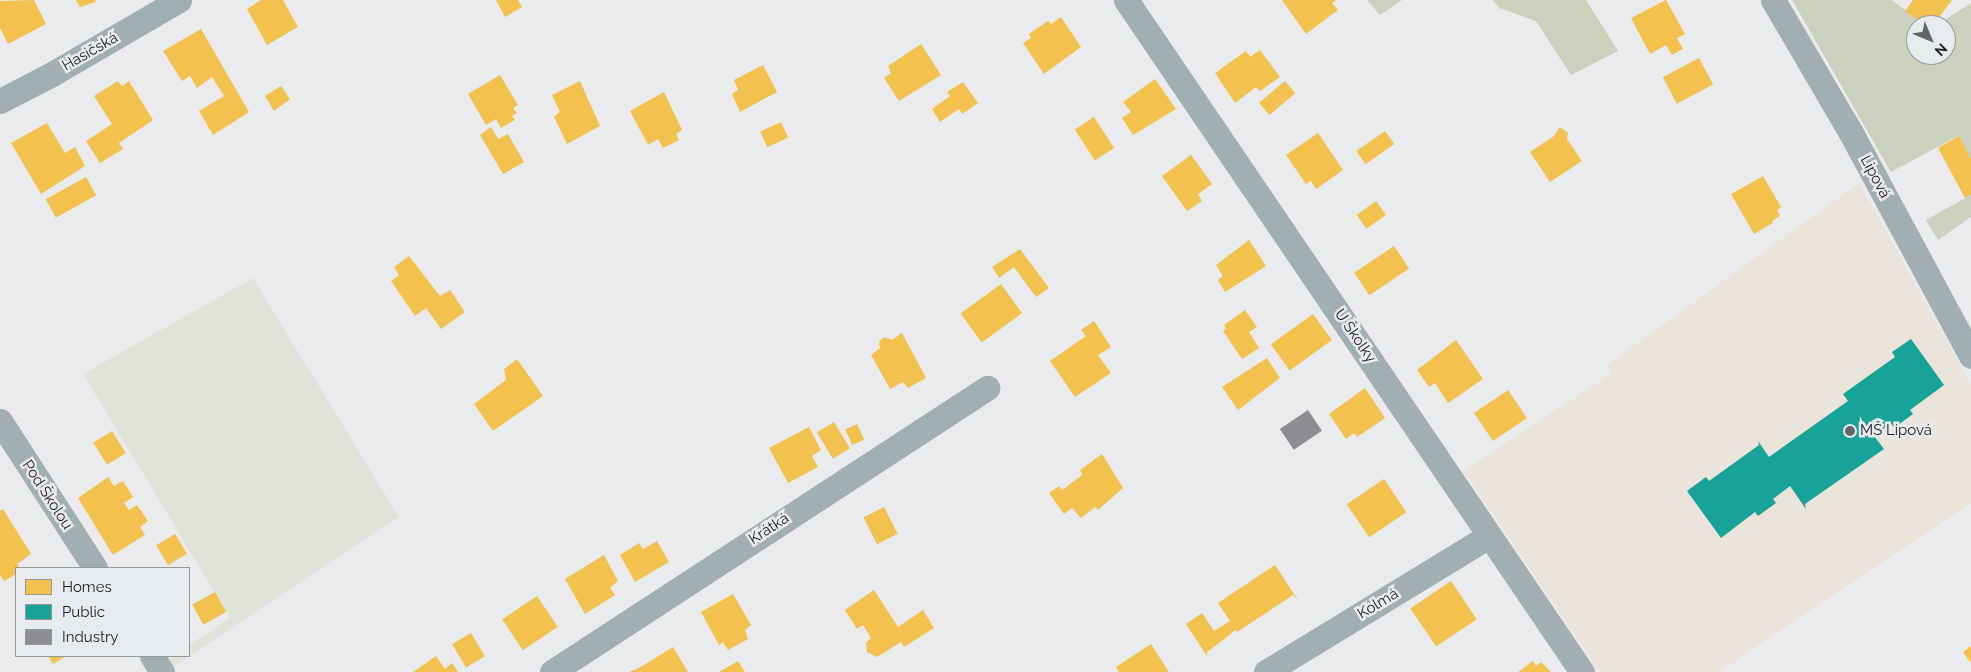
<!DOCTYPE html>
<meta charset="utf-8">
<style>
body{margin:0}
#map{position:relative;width:1971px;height:672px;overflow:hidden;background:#e9ebed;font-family:Raleway,sans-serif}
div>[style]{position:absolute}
.education>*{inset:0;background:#eae4da}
.green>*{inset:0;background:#e0e4d8}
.forest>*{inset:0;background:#cbd1bd}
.homes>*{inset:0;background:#f2c14e;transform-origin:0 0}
.public>*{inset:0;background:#17a398}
.industry>*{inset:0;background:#8d8d92;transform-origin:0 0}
.minor>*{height:25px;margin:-12.5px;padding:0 12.5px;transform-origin:12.5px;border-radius:12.5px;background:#a1aeb2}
.dots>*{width:14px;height:14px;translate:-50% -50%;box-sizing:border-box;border:2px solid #e8ebee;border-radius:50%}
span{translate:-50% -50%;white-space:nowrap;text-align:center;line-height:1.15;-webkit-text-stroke:5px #e8ebee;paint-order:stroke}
.street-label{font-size:15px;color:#1c1d1e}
.poi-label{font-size:15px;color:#1c1d1e}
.left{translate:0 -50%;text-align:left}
.legend{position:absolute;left:15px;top:567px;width:175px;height:90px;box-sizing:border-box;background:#e8ebee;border:1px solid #96999b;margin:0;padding:6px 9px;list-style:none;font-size:15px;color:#1c1d1e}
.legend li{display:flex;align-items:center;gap:10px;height:25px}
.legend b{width:25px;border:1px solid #96999b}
.north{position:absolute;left:1906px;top:15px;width:50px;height:50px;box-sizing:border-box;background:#e8ebee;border:1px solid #96999b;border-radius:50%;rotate:135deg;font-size:14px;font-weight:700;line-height:20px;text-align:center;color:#1c1d1e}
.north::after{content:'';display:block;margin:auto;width:18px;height:22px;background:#646566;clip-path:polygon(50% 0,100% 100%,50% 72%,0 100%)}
</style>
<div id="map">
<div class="education">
<i style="clip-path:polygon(1859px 183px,1971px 384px,1971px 503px,1719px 672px,1600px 672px,1464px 471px,1612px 373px,1607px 365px)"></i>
</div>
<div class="green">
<i style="clip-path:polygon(253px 278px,399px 517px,170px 669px,164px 661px,172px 656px,189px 656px,189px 645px,230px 618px,83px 374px)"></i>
</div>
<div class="forest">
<i style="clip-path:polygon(1367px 0,1402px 0,1380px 15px)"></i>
<i style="clip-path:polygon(1493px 0,1586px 0,1618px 51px,1571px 75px,1536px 21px,1499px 8px)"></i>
<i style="clip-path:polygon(1792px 0,1892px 0,1925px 25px,1916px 25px,1916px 55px,1946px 55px,1946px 25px,1937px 25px,1971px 3px,1971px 159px,1958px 136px,1891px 172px)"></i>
<i style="clip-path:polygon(1971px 195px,1971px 217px,1938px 240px,1926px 220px)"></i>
</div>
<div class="homes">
<i style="clip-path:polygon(34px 0,46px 24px,8px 44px,0 28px,0 1px)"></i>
<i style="clip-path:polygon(76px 0,95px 0,96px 2px,80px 7px)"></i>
<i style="clip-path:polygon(261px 0,283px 0,298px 27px,267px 45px,247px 9px)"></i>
<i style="clip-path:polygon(496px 0,518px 0,522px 7px,505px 17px)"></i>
<i style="clip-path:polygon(1282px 0,1336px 0,1332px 3px,1338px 10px,1306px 34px)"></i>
<i style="clip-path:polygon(1666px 0,1685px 34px,1677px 38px,1683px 49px,1672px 55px,1666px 45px,1650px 54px,1631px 18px)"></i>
<i style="clip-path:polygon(1913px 0,1952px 0,1933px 25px,1925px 25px,1905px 11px)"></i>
<i style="clip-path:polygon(1061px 17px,1081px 47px,1044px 74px,1023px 43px,1031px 38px,1029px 34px,1048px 21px,1051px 24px)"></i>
<i style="clip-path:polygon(201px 29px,249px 112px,213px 135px,199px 111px,224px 96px,212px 77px,197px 88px,190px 76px,182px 81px,163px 51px)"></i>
<i style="clip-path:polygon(921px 44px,941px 75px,899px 101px,884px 78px,891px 73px,888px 66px)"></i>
<i style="clip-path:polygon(1260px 50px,1280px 77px,1260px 91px,1256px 87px,1235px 103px,1215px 73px,1246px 51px,1250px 57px)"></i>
<i style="left:1699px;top:58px;width:30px;height:41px;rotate:62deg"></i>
<i style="clip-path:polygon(763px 65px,777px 92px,740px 112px,732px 94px,738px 90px,734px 80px)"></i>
<i style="clip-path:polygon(500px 75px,518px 105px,513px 108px,517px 113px,512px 116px,515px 120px,501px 128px,496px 119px,486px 125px,468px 94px)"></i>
<i style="clip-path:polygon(1155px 79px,1176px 109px,1133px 135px,1122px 118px,1131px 112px,1123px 102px)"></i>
<i style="clip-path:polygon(118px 81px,122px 86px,129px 81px,153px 120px,119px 143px,123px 149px,100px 163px,86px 141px,112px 124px,94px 96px)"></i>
<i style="clip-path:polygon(580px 81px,600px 126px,567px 144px,554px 117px,560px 112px,552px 95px)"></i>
<i style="left:1285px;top:81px;width:16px;height:34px;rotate:50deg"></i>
<i style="clip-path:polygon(963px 82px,978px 103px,962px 114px,959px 109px,940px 122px,932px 109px,950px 96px,947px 92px)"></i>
<i style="clip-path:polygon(281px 86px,290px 99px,274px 111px,265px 96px)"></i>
<i style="clip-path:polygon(664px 92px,682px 130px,676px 134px,679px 140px,663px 148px,658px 139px,648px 145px,630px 111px)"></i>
<i style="left:1094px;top:117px;width:37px;height:23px;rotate:57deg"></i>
<i style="left:781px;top:122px;width:17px;height:23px;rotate:65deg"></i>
<i style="clip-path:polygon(47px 123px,65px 153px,75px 147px,85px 166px,41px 194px,11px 143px)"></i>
<i style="clip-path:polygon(491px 127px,498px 139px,508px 134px,524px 162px,503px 174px,480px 135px)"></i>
<i style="clip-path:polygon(1560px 127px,1568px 133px,1567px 139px,1582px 161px,1550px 182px,1530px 152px,1554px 136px)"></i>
<i style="left:1385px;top:131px;width:16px;height:35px;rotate:55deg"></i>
<i style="clip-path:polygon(1318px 133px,1343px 170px,1316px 189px,1311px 181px,1306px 184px,1286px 155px)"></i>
<i style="clip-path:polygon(1959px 136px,1971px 159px,1971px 195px,1965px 198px,1938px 148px)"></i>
<i style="clip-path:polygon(1191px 155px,1212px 184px,1198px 194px,1202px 201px,1187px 211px,1162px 176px)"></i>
<i style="clip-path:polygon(1763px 176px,1781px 207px,1777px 210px,1780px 216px,1772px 221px,1773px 223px,1754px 234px,1731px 194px)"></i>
<i style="left:86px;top:177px;width:21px;height:46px;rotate:61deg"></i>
<i style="left:1376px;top:201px;width:17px;height:24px;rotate:54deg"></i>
<i style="clip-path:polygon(1249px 240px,1266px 266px,1225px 292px,1218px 280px,1223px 276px,1216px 265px)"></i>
<i style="left:1394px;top:246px;width:27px;height:48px;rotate:56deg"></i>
<i style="clip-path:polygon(1020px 249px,1049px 288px,1036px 297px,1014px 267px,999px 278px,992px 267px)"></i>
<i style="clip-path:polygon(409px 256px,440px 296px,450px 290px,465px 312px,441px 329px,426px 308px,415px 316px,391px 281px,399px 275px,394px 267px)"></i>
<i style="left:1001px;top:284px;width:36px;height:50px;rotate:54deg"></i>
<i style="clip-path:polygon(1245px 310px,1257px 327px,1249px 332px,1259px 348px,1242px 359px,1223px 331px,1226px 328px,1224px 325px)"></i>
<i style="left:1313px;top:314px;width:32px;height:52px;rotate:54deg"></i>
<i style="clip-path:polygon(1094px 321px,1111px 347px,1098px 355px,1111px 373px,1075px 397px,1050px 361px,1086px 336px,1081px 330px)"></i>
<i style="clip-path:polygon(902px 333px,926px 378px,908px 388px,903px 382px,890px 389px,871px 355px,880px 348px,879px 341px,885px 337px,892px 340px)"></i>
<i style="clip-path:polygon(1456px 340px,1483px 379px,1448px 403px,1435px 383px,1429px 387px,1417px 370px)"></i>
<i style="clip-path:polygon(1267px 358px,1280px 378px,1238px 410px,1222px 387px)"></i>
<i style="clip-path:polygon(517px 359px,543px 396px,493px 431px,474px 404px,506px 380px,504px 369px)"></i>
<i style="clip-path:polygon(1365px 388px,1385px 418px,1357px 437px,1354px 433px,1346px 439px,1329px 414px)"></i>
<i style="left:1508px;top:390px;width:34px;height:41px;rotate:56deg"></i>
<i style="left:834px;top:422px;width:31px;height:20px;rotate:59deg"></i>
<i style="left:857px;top:424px;width:17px;height:13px;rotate:65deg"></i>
<i style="clip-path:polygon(809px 427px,821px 450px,812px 456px,818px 467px,788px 483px,769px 448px)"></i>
<i style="left:112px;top:431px;width:26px;height:22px;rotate:58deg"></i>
<i style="clip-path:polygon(1102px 454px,1123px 488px,1098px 510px,1095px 507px,1081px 518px,1072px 508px,1064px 514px,1049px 493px,1059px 486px,1062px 490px,1082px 475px,1080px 470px)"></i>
<i style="clip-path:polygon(108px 477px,114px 486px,123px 481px,133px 497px,124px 503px,129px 510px,137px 505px,148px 521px,140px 527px,145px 535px,113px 555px,78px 498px)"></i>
<i style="left:1384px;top:479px;width:40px;height:45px;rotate:56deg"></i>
<i style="left:884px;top:507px;width:30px;height:23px;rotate:63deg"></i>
<i style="clip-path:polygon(3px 509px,31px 554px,17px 564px,20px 568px,16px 568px,16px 574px,4px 581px,0 575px,0 511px)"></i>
<i style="left:175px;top:534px;width:23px;height:22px;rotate:59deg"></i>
<i style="clip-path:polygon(657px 541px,669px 562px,635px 582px,620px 555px,639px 543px,643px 549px)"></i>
<i style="clip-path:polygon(604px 555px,618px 581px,610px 588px,615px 595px,585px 614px,565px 579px)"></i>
<i style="clip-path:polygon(1275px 565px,1298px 600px,1293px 595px,1237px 632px,1236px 630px,1207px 652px,1207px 656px,1186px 624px,1202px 613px,1214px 631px,1230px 621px,1218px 603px)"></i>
<i style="left:1451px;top:581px;width:46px;height:49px;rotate:56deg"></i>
<i style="clip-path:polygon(874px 590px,898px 627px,923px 610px,934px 628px,904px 647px,901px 642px,877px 657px,867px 652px,866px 643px,871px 638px,863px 625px,857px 629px,845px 610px)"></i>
<i style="left:215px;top:592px;width:23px;height:26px;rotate:61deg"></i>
<i style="clip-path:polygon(733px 594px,751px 625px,745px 630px,748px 639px,728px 650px,723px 642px,719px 645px,701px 612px)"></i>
<i style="left:537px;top:596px;width:37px;height:42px;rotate:56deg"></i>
<i style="left:471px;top:633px;width:27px;height:22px;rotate:59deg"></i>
<i style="clip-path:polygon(1151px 644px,1169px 672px,1119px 672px,1116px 667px)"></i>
<i style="clip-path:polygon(1971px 646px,1971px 661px,1970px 662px,1963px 652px)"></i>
<i style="clip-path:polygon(673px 647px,688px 672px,629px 672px,639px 668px)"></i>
<i style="clip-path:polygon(48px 656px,66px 656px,53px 664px)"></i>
<i style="clip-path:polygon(436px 656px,445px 669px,452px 663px,458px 672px,413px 672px)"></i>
<i style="clip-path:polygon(738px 661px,745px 672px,719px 672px)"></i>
<i style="clip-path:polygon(1533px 661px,1536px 666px,1541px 662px,1551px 672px,1518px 672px)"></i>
</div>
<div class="public">
<i style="clip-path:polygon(1911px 339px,1944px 385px,1910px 410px,1913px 414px,1894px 428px,1891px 423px,1874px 436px,1884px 449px,1805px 504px,1806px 509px,1790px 486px,1773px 499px,1776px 503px,1758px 516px,1755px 512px,1721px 538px,1687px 491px,1706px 477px,1709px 481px,1759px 445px,1758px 441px,1769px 457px,1848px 401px,1843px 394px,1895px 357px,1892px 352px)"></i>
</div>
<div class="industry">
<i style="left:1308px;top:410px;width:25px;height:34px;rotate:56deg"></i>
</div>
<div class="minor">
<i style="left:1126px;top:0;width:812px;rotate:55.84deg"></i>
<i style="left:1773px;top:0;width:154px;rotate:59.6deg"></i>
<i style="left:1851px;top:133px;width:253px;rotate:61.7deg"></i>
<i style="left:0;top:101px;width:59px;rotate:-27.4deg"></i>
<i style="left:52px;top:74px;width:147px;rotate:-30.2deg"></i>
<i style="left:0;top:421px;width:175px;rotate:57.1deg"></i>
<i style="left:152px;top:656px;width:19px;rotate:58deg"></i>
<i style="left:552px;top:672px;width:520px;rotate:-33.14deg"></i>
<i style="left:1266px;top:672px;width:261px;rotate:-31.4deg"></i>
</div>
<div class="dots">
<i style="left:1850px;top:431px;background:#646566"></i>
</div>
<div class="street-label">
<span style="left:90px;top:52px;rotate:-30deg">Hasičská</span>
<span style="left:1875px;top:177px;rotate:62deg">Lipová</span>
<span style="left:1355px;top:336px;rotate:56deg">U Školky</span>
<span style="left:47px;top:495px;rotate:57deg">Pod Školou</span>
<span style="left:769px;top:529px;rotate:-33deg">Krátká</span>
<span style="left:1378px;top:604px;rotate:-31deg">Kolmá</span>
</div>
<div class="poi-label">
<span class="left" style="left:1860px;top:431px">MŠ Lipová</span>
</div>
<ul class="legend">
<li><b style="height:14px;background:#f2c14e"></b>Homes</li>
<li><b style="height:14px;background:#17a398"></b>Public</li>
<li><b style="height:14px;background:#8d8d92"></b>Industry</li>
</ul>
<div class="north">N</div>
</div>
